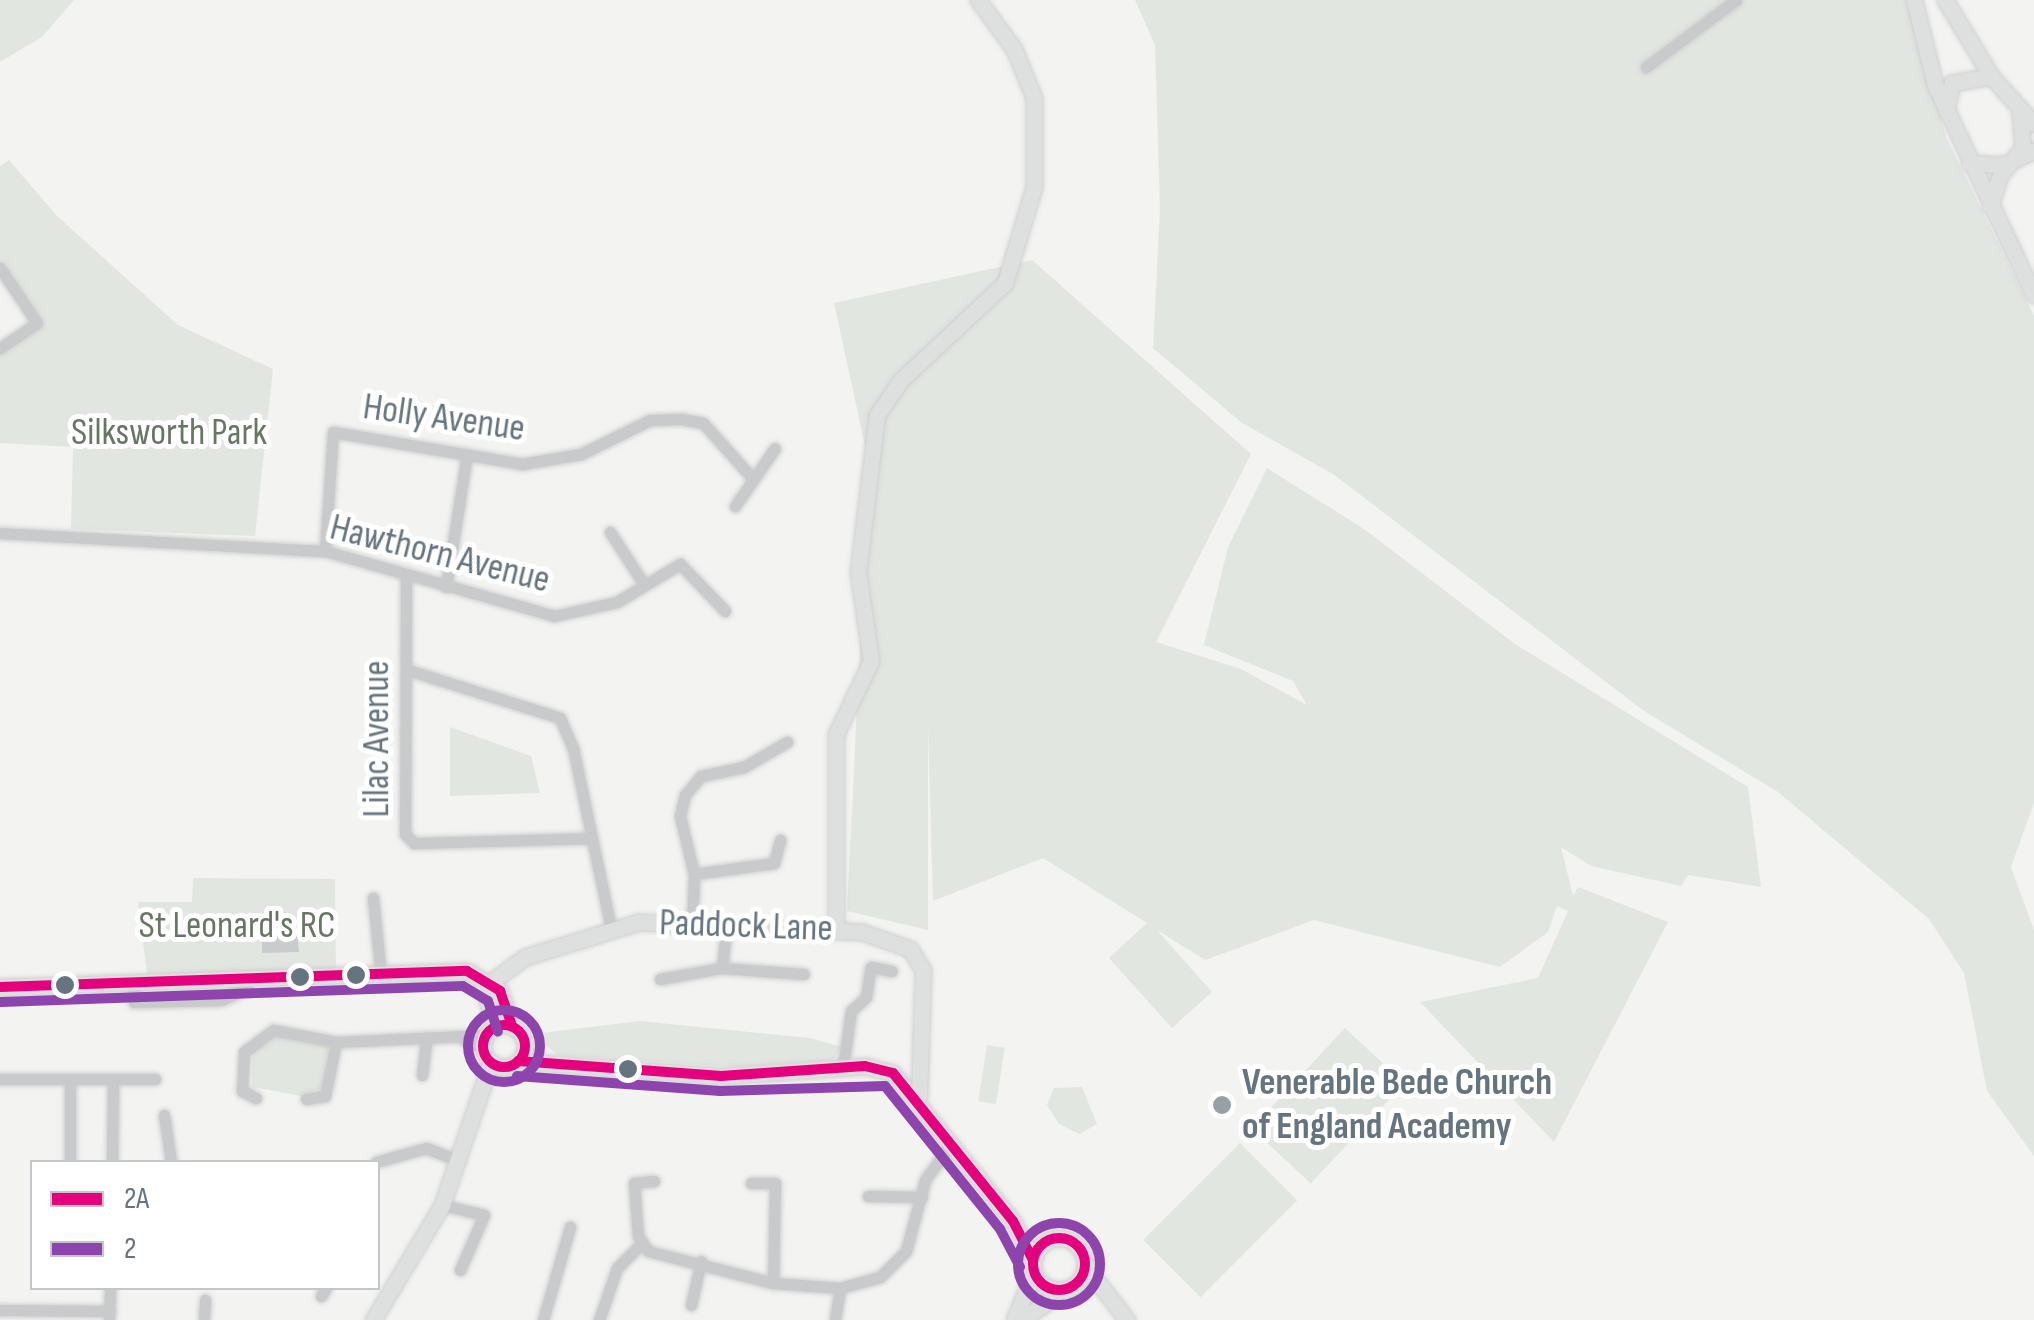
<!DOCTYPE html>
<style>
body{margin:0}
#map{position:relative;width:2034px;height:1320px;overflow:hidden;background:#f3f3f2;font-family:"Sofia Sans Condensed",sans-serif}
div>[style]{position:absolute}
.green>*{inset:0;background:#e2e6e0;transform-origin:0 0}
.building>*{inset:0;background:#cacbcc}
.roads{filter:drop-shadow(0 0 2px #cfcfd0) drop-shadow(0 0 2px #cfcfd0)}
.street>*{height:11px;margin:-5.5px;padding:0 5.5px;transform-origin:5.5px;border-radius:5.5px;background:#c9cacb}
.secondary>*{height:15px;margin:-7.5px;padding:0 7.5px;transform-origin:7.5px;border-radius:7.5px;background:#dedfdf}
.secondary>.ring{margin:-7.5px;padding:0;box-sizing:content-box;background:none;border:15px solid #dedfdf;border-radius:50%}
.bus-1>*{height:10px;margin:-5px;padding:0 5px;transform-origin:5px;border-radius:5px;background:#e5007d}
.bus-1>.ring{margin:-5px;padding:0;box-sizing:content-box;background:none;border:10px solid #e5007d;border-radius:50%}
.bus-2>*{height:10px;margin:-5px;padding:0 5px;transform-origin:5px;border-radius:5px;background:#8e44ad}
.bus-2>.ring{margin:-5px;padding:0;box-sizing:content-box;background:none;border:10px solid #8e44ad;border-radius:50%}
.dots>*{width:28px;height:28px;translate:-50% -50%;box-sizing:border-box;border:5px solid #fff;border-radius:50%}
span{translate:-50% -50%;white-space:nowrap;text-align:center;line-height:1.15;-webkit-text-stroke:10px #fff;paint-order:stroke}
.street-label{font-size:38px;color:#66747f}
.park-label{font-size:38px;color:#687764}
.poi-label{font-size:38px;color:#66747f;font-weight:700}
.left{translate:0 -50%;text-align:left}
.legend{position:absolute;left:30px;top:1160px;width:350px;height:130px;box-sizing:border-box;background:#fff;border:2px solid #c2c7cc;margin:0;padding:12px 18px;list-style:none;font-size:30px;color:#66747f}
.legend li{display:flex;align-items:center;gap:20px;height:50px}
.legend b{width:50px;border:2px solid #c2c7cc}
</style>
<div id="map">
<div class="green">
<i style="clip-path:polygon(0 0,74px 0,42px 37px,0 62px)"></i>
<i style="clip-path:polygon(1135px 0,1909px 0,1946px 137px,2034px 316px,2034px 803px,2011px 867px,2034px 930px,2034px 1156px,1987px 1091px,1964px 973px,1929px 919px,1778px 792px,1644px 711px,1333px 474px,1242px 423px,1153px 348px,1160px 209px,1155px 45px)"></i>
<i style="clip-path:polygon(9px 160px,57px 216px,178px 325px,273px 369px,255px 536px,71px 529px,73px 447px,0 443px,0 351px,41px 324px,0 268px,0 166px)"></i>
<i style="clip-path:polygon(1032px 260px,1251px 454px,1156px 642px,1241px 669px,1307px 705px,1293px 681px,1204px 645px,1228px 547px,1267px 468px,1364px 529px,1515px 644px,1748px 787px,1761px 887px,1688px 875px,1681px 886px,1591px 866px,1561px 847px,1573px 896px,1578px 887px,1668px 922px,1554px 1142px,1420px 1002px,1538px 978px,1568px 911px,1557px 906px,1548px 932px,1500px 967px,1314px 920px,1205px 960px,1157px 930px,1212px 992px,1172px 1028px,1109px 958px,1147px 923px,1043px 858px,933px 901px,928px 725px,928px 930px,847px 911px,869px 464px,834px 303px)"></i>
<i style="clip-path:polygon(450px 727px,531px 756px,540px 793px,450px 796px)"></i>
<i style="clip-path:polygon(193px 878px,335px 879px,336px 970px,147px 974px,138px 902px,192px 902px)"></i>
<i style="clip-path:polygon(640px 1021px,810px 1038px,842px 1047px,833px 1060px,735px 1067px,557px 1055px,533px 1034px)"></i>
<i style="left:1345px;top:1028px;width:81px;height:137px;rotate:43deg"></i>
<i style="clip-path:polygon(276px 1034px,330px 1043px,321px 1089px,302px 1096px,252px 1087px,253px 1047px)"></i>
<i style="left:987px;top:1045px;width:18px;height:57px;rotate:9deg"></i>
<i style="clip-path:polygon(1082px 1087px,1097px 1124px,1079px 1134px,1059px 1124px,1047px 1105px,1054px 1088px)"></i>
<i style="left:1240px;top:1143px;width:81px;height:137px;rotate:45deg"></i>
</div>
<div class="building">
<i style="clip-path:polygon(285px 930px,297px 931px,299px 952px,262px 953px,262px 936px)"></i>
</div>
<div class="roads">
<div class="street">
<i style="left:1646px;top:67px;width:112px;rotate:-36.7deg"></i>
<i style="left:0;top:268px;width:66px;rotate:56.1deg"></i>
<i style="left:37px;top:323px;width:45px;rotate:146deg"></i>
<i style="left:735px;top:506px;width:70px;rotate:-55.4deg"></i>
<i style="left:610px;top:532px;width:61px;rotate:57.1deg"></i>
<i style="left:0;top:533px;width:325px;rotate:3.2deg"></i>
<i style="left:325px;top:551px;width:238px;rotate:15.8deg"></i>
<i style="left:554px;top:616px;width:65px;rotate:-12.5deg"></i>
<i style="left:617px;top:602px;width:74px;rotate:-31.1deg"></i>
<i style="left:680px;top:564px;width:65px;rotate:46.2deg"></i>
<i style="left:325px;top:551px;width:119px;rotate:-86.2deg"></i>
<i style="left:333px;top:432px;width:192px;rotate:9.6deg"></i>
<i style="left:522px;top:464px;width:60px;rotate:-9.6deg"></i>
<i style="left:581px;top:454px;width:77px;rotate:-26.2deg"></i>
<i style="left:650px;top:420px;width:32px;rotate:-2deg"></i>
<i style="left:682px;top:419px;width:21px;rotate:11deg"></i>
<i style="left:703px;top:423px;width:75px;rotate:48.2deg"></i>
<i style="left:406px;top:575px;width:259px;rotate:90.2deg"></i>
<i style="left:405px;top:834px;width:13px;rotate:45deg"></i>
<i style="left:414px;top:843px;width:177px;rotate:-1.6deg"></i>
<i style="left:446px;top:587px;width:134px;rotate:-81deg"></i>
<i style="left:408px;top:670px;width:159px;rotate:17.5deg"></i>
<i style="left:560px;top:718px;width:33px;rotate:67deg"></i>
<i style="left:573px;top:748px;width:184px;rotate:78.1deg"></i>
<i style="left:694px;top:874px;width:81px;rotate:-7.8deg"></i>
<i style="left:774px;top:863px;width:24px;rotate:-75deg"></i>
<i style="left:373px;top:898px;width:77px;rotate:84.1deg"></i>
<i style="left:692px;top:928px;width:54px;rotate:-87.9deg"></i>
<i style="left:694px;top:874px;width:60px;rotate:-103.6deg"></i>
<i style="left:680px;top:816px;width:22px;rotate:-77deg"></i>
<i style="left:685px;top:795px;width:25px;rotate:-50deg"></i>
<i style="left:701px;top:776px;width:44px;rotate:-11.8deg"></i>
<i style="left:744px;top:767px;width:50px;rotate:-30.2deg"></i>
<i style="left:722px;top:968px;width:82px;rotate:4.2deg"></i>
<i style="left:660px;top:979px;width:63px;rotate:-10.1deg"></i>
<i style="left:722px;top:968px;width:37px;rotate:-84deg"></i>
<i style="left:134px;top:983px;width:19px;rotate:90deg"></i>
<i style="left:134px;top:1002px;width:87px;rotate:-1.3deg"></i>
<i style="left:221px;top:1000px;width:28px;rotate:-23deg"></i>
<i style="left:247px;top:989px;width:10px;rotate:-90deg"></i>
<i style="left:463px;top:1039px;width:22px;rotate:24deg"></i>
<i style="left:843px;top:1067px;width:57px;rotate:-81.9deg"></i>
<i style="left:851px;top:1011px;width:21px;rotate:-43deg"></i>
<i style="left:866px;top:997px;width:30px;rotate:-81deg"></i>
<i style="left:871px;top:967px;width:21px;rotate:11deg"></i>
<i style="left:422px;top:1075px;width:38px;rotate:-83deg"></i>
<i style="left:0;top:1079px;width:155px"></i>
<i style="left:70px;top:1079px;width:83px;rotate:90deg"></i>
<i style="left:256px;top:1098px;width:16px;rotate:-153deg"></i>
<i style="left:242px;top:1091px;width:39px;rotate:-87deg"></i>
<i style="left:244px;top:1052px;width:36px;rotate:-37deg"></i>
<i style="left:273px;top:1030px;width:64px;rotate:10.8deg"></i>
<i style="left:336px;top:1042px;width:150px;rotate:-2.7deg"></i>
<i style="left:306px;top:1099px;width:19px;rotate:-9deg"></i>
<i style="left:325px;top:1096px;width:55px;rotate:-78.5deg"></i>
<i style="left:164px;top:1115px;width:48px;rotate:81.5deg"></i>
<i style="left:112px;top:1162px;width:83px;rotate:-89.3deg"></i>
<i style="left:376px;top:1162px;width:52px;rotate:-15.6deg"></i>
<i style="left:426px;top:1148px;width:36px;rotate:21deg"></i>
<i style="left:654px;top:1181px;width:20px;rotate:174deg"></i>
<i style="left:634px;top:1183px;width:53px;rotate:85.7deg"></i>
<i style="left:638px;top:1236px;width:18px;rotate:56deg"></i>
<i style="left:648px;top:1251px;width:129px;rotate:14.4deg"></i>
<i style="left:773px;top:1283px;width:67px;rotate:4.3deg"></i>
<i style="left:840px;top:1288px;width:41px;rotate:-15.4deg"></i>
<i style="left:880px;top:1277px;width:37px;rotate:-45deg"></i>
<i style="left:906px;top:1251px;width:73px;rotate:-75deg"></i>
<i style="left:925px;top:1180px;width:41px;rotate:-54deg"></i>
<i style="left:751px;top:1183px;width:24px"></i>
<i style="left:775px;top:1183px;width:100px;rotate:91.1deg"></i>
<i style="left:868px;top:1196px;width:54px;rotate:1.1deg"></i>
<i style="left:442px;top:1205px;width:43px;rotate:13.4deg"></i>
<i style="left:484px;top:1215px;width:60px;rotate:113.6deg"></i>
<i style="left:321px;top:1296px;width:9px;rotate:-58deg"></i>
<i style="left:691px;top:1305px;width:45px;rotate:-77.2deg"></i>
<i style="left:0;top:1310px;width:110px;rotate:0.5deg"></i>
<i style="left:109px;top:1320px;width:32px;rotate:-88deg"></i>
<i style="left:204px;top:1320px;width:20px;rotate:-87deg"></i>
<i style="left:543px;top:1320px;width:97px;rotate:-73.8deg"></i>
<i style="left:599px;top:1320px;width:55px;rotate:-70.9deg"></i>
<i style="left:617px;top:1268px;width:34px;rotate:-45deg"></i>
<i style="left:835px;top:1320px;width:32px;rotate:-81deg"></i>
</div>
<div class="secondary">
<i style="left:1914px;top:0;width:88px;rotate:76.1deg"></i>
<i style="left:1935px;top:85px;width:232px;rotate:64.8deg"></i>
<i style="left:1945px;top:0;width:89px;rotate:58.8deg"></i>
<i style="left:1991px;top:76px;width:64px;rotate:48.1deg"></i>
<i style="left:1946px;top:111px;width:29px;rotate:-78deg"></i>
<i style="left:1952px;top:83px;width:40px;rotate:-10deg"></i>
<i style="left:1969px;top:163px;width:33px;rotate:3deg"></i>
<i style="left:2002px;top:165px;width:35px;rotate:-24deg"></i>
<i style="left:1990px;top:206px;width:33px;rotate:-72deg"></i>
<i style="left:2000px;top:175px;width:35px;rotate:-50deg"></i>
<i style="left:2023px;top:148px;width:35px;rotate:-95deg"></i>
<i style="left:836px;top:927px;width:193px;rotate:-90deg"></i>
<i style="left:836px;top:734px;width:81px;rotate:-64.4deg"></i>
<i style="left:871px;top:661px;width:90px;rotate:-98.3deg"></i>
<i style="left:858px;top:572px;width:158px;rotate:-83.1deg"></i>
<i style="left:877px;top:415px;width:42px;rotate:-55.6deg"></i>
<i style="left:901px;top:380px;width:142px;rotate:-43deg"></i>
<i style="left:1005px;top:283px;width:100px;rotate:-73.2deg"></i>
<i style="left:1034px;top:187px;width:89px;rotate:-90deg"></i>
<i style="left:1034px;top:98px;width:53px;rotate:-112.2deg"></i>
<i style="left:1014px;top:49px;width:61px;rotate:-126.3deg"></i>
<i style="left:483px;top:986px;width:43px;rotate:73.7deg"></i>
<i style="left:0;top:987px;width:467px;rotate:-2deg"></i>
<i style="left:467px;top:971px;width:39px;rotate:31deg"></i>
<i style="left:500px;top:991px;width:37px;rotate:71deg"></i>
<i style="left:484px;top:987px;width:51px;rotate:-36.2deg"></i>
<i style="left:525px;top:957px;width:119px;rotate:-17.1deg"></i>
<i style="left:639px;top:922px;width:223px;rotate:2.6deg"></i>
<i style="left:862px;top:932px;width:51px;rotate:19.5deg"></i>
<i style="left:910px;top:949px;width:25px;rotate:58deg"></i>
<i style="left:923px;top:970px;width:126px;rotate:91.8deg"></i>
<i class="ring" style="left:483px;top:1025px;width:27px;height:27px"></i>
<i style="left:518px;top:1061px;width:204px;rotate:4.2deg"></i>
<i style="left:721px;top:1076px;width:144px;rotate:-4deg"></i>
<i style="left:865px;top:1066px;width:29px;rotate:14deg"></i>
<i style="left:893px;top:1073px;width:191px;rotate:51deg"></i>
<i style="left:1013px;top:1221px;width:44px;rotate:62.9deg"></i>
<i class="ring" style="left:1033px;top:1238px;width:37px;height:37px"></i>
<i style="left:1086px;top:1267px;width:67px;rotate:52.3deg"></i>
<i style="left:373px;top:1320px;width:134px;rotate:-59deg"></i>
<i style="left:442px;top:1205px;width:151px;rotate:-71.1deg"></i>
<i style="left:1014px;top:1320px;width:52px;rotate:-67.4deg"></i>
<i style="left:1021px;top:1320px;width:53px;rotate:-34.3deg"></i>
</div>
</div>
<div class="bus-1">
<i style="left:0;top:987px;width:467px;rotate:-2deg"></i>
<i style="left:467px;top:971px;width:39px;rotate:31deg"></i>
<i style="left:500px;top:991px;width:37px;rotate:71deg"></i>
<i class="ring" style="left:483px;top:1025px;width:32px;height:32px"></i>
<i style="left:518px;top:1061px;width:204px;rotate:4.2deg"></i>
<i style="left:721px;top:1076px;width:144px;rotate:-4deg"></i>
<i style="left:865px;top:1066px;width:29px;rotate:14deg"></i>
<i style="left:893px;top:1073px;width:191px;rotate:51deg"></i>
<i style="left:1013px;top:1221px;width:44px;rotate:62.9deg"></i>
<i class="ring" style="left:1033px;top:1238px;width:42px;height:42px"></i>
</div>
<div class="bus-2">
<i style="left:1px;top:1002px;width:462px;rotate:-2deg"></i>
<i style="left:463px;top:986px;width:29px;rotate:31deg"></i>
<i style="left:488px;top:1001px;width:32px;rotate:72deg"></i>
<i class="ring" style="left:468px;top:1010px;width:62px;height:62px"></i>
<i style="left:517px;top:1076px;width:204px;rotate:4.2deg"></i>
<i style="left:720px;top:1091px;width:165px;rotate:-1.7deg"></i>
<i style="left:885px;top:1086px;width:184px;rotate:51.2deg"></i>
<i style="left:1000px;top:1229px;width:43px;rotate:62.2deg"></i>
<i class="ring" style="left:1018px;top:1223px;width:72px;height:72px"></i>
</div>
<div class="dots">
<i style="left:356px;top:975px;background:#66747f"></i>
<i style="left:300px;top:977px;background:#66747f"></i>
<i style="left:65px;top:985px;background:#66747f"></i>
<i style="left:628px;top:1069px;background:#66747f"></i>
<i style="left:1222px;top:1105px;background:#97a0a7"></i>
</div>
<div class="street-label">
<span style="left:444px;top:418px;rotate:8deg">Holly Avenue</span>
<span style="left:440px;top:554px;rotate:14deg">Hawthorn Avenue</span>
<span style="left:377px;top:739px;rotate:-90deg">Lilac Avenue</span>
<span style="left:746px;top:926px;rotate:2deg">Paddock Lane</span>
</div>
<div class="park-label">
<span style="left:169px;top:433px">Silksworth Park</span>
<span style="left:237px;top:926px">St Leonard's RC</span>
</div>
<div class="poi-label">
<span class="left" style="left:1242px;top:1105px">Venerable Bede Church<br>of England Academy</span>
</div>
<ul class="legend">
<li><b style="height:12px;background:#e5007d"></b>2A</li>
<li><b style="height:12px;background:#8e44ad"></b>2</li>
</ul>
</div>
